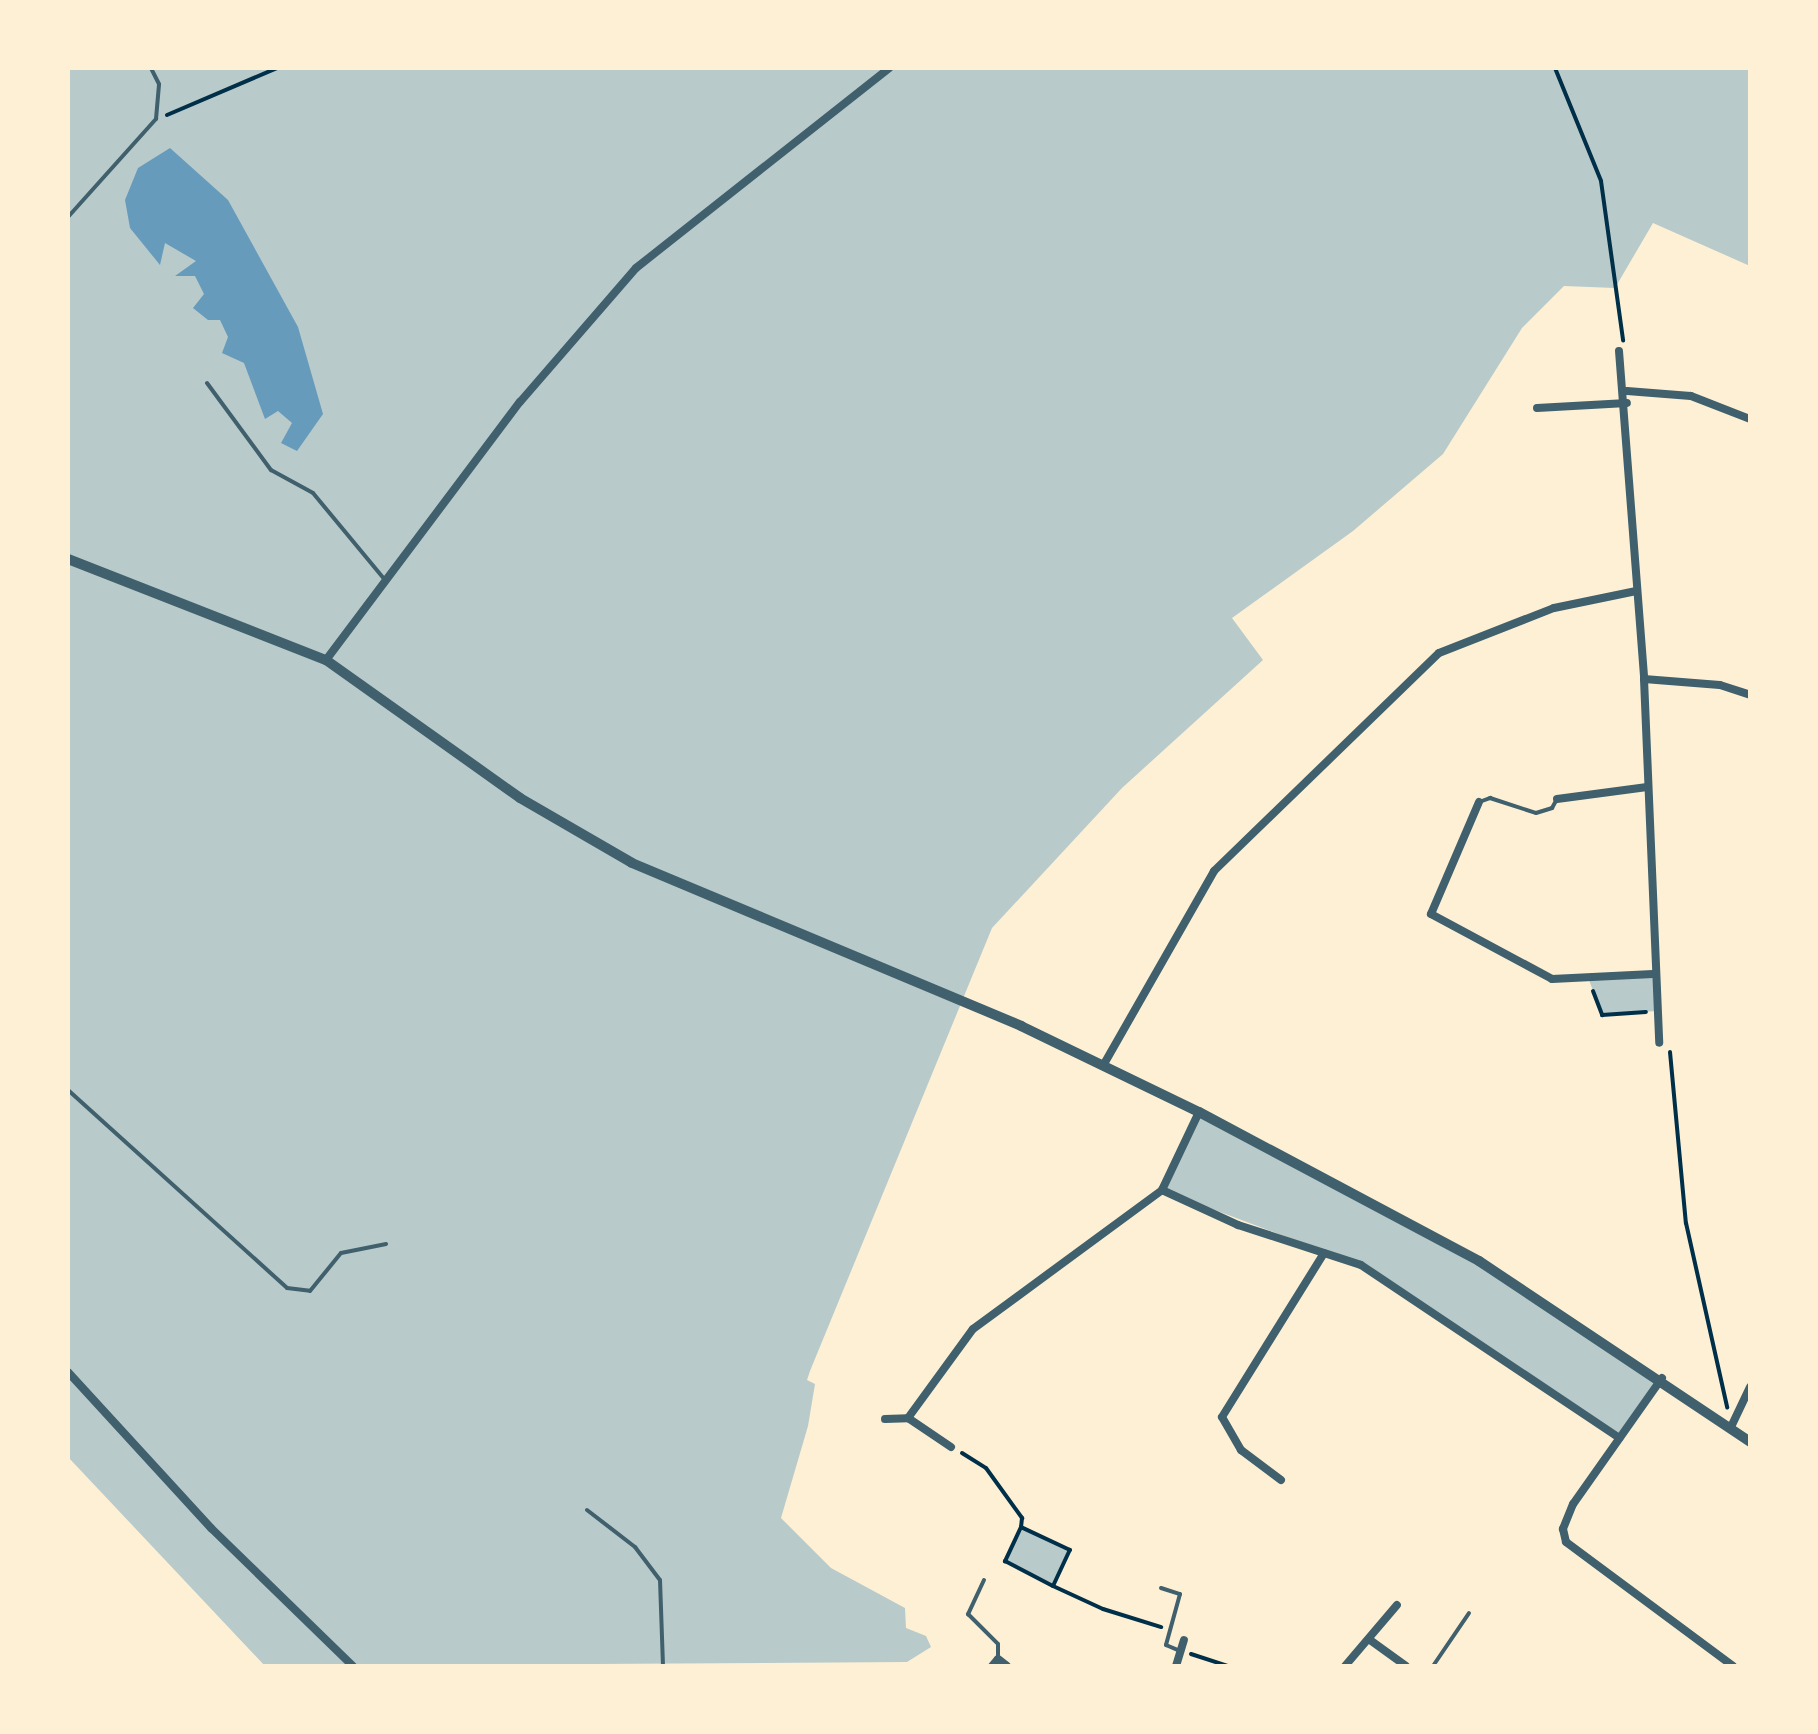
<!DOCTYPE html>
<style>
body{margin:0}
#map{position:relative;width:1818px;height:1734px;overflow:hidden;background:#fdf0d5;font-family:Ubuntu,sans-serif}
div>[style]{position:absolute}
.green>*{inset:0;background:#b9caca;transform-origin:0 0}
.water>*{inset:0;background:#669bbc}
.path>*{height:4px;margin:-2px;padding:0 2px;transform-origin:2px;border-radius:2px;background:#003049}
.service>*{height:4px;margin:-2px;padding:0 2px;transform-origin:2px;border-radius:2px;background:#3f606c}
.minor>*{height:8px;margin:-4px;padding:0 4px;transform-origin:4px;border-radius:4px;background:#3f606c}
.tertiary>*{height:10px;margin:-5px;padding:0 5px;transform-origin:5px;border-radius:5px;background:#3f606c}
span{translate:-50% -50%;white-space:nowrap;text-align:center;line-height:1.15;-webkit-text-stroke:9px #fdf0d5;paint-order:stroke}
.frame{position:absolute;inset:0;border:70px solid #fdf0d5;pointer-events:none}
</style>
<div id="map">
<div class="green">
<i style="clip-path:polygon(68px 68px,1750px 68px,1750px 266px,1653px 223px,1615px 288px,1564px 286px,1522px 328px,1443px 454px,1353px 531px,1232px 618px,1263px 660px,1122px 788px,992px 928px,810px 1371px,807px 1380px,815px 1384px,808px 1426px,781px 1518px,831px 1568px,905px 1608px,906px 1628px,926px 1636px,931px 1647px,907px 1662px,265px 1666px,68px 1457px)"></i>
<i style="clip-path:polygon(1653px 974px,1656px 1011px,1602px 1015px,1589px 980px)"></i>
<i style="clip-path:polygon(1199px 1112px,1474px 1258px,1662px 1378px,1619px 1438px,1361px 1265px,1162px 1190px)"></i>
<i style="left:1021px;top:1527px;width:54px;height:38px;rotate:25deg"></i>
</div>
<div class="water">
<i style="clip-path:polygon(170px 148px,228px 200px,298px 327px,323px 414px,297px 451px,281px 443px,292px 423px,278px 411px,265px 419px,244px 363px,222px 353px,228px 337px,220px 320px,208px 320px,193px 308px,204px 294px,195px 276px,175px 276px,196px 261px,165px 243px,160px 265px,130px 228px,125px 200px,138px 168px)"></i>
</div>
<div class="path">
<i style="left:1555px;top:68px;width:122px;rotate:67.8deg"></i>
<i style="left:1601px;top:181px;width:161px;rotate:82.1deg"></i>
<i style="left:167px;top:115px;width:120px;rotate:-23.1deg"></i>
<i style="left:1593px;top:991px;width:26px;rotate:69deg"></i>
<i style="left:1602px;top:1015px;width:44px;rotate:-3.9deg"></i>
<i style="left:1670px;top:1052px;width:172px;rotate:84.7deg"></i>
<i style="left:1686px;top:1223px;width:189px;rotate:77.4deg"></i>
<i style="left:962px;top:1453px;width:28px;rotate:32deg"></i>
<i style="left:986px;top:1468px;width:62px;rotate:54.2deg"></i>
<i style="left:1022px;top:1518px;width:9px;rotate:96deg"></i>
<i style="left:1053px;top:1586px;width:40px;rotate:-65deg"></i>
<i style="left:1070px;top:1550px;width:54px;rotate:-154.9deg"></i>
<i style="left:1021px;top:1527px;width:38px;rotate:115deg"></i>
<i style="left:1005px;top:1561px;width:54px;rotate:27.5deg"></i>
<i style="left:1053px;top:1586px;width:55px;rotate:24.7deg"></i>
<i style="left:1103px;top:1609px;width:61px;rotate:17.2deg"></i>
<i style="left:1191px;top:1654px;width:40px;rotate:18deg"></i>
</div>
<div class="service">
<i style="left:68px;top:217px;width:132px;rotate:-48.1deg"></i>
<i style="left:156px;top:119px;width:35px;rotate:-85deg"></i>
<i style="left:159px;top:84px;width:18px;rotate:-117deg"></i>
<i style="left:207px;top:383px;width:108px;rotate:53.7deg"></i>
<i style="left:271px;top:470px;width:48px;rotate:28.7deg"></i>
<i style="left:313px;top:493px;width:113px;rotate:50.4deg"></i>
<i style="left:1482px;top:801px;width:9px;rotate:-21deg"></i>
<i style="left:1490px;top:798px;width:48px;rotate:18.1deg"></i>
<i style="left:1536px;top:813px;width:17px;rotate:-17deg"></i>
<i style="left:1552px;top:808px;width:10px;rotate:-61deg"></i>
<i style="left:68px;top:1090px;width:295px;rotate:42.1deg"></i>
<i style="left:287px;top:1288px;width:23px;rotate:7deg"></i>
<i style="left:310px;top:1291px;width:49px;rotate:-50.8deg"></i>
<i style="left:341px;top:1253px;width:46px;rotate:-11.3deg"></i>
<i style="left:587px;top:1510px;width:61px;rotate:37.6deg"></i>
<i style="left:635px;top:1547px;width:41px;rotate:52.9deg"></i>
<i style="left:660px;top:1580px;width:86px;rotate:88deg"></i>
<i style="left:984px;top:1580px;width:38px;rotate:115deg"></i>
<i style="left:968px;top:1614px;width:42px;rotate:45deg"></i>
<i style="left:998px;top:1644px;width:15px;rotate:90deg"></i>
<i style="left:1161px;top:1588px;width:20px;rotate:18deg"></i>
<i style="left:1180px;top:1594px;width:53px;rotate:105.4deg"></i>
<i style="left:1166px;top:1645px;width:15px;rotate:23deg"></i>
<i style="left:1433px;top:1666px;width:64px;rotate:-55.8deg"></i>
</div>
<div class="minor">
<i style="left:1619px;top:351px;width:329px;rotate:85.6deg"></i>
<i style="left:1644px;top:679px;width:364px;rotate:87.6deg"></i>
<i style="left:1627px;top:391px;width:64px;rotate:4.5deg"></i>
<i style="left:1691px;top:396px;width:63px;rotate:21.3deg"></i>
<i style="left:1537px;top:408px;width:90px;rotate:-3.2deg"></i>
<i style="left:326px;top:660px;width:323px;rotate:-53.1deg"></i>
<i style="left:520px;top:402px;width:177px;rotate:-49.1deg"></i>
<i style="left:636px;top:268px;width:323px;rotate:-38.3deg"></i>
<i style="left:1644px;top:679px;width:76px;rotate:4.5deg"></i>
<i style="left:1720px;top:685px;width:32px;rotate:18deg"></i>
<i style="left:1557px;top:799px;width:91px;rotate:-7.6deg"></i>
<i style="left:1479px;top:802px;width:122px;rotate:113.2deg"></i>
<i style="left:1431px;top:914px;width:137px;rotate:28.2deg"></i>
<i style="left:1552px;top:979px;width:101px;rotate:-2.8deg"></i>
<i style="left:1104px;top:1064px;width:222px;rotate:-60.3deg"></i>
<i style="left:1214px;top:871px;width:313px;rotate:-44.1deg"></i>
<i style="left:1439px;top:653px;width:123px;rotate:-21.4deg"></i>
<i style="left:1554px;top:608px;width:84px;rotate:-11.7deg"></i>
<i style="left:1199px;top:1112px;width:86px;rotate:115.4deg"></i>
<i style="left:1162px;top:1190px;width:84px;rotate:24.7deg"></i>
<i style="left:1238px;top:1225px;width:129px;rotate:18deg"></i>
<i style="left:1361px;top:1265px;width:311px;rotate:33.8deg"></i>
<i style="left:68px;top:1372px;width:212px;rotate:47.5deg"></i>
<i style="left:211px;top:1528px;width:198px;rotate:44.2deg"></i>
<i style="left:1662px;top:1378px;width:154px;rotate:125.2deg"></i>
<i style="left:1573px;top:1504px;width:27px;rotate:112deg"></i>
<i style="left:1563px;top:1529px;width:13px;rotate:77deg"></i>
<i style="left:1566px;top:1542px;width:208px;rotate:36.6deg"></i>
<i style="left:885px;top:1419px;width:23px;rotate:-2deg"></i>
<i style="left:1731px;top:1427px;width:44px;rotate:-64.6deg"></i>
<i style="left:951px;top:1447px;width:52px;rotate:-146deg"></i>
<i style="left:908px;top:1418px;width:110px;rotate:-53.9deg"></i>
<i style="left:973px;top:1329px;width:235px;rotate:-36.3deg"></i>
<i style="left:1281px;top:1480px;width:50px;rotate:-143.1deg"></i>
<i style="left:1241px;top:1450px;width:38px;rotate:-120deg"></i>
<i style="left:1222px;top:1417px;width:193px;rotate:-58.1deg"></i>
<i style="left:1370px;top:1640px;width:44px;rotate:35.8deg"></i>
<i style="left:992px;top:1666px;width:9px;rotate:-49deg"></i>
<i style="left:998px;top:1659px;width:11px;rotate:38deg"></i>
<i style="left:1176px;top:1666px;width:27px;rotate:-73deg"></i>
<i style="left:1345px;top:1666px;width:80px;rotate:-49.6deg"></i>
</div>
<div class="tertiary">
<i style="left:68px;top:559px;width:277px;rotate:21.4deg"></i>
<i style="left:326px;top:660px;width:238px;rotate:35.4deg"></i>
<i style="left:520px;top:798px;width:129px;rotate:30.1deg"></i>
<i style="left:632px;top:863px;width:422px;rotate:22.7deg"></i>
<i style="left:1021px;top:1026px;width:198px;rotate:25.8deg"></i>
<i style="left:1199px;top:1112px;width:317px;rotate:28deg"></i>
<i style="left:1479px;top:1261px;width:326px;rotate:33.7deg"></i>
</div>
<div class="frame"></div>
</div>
